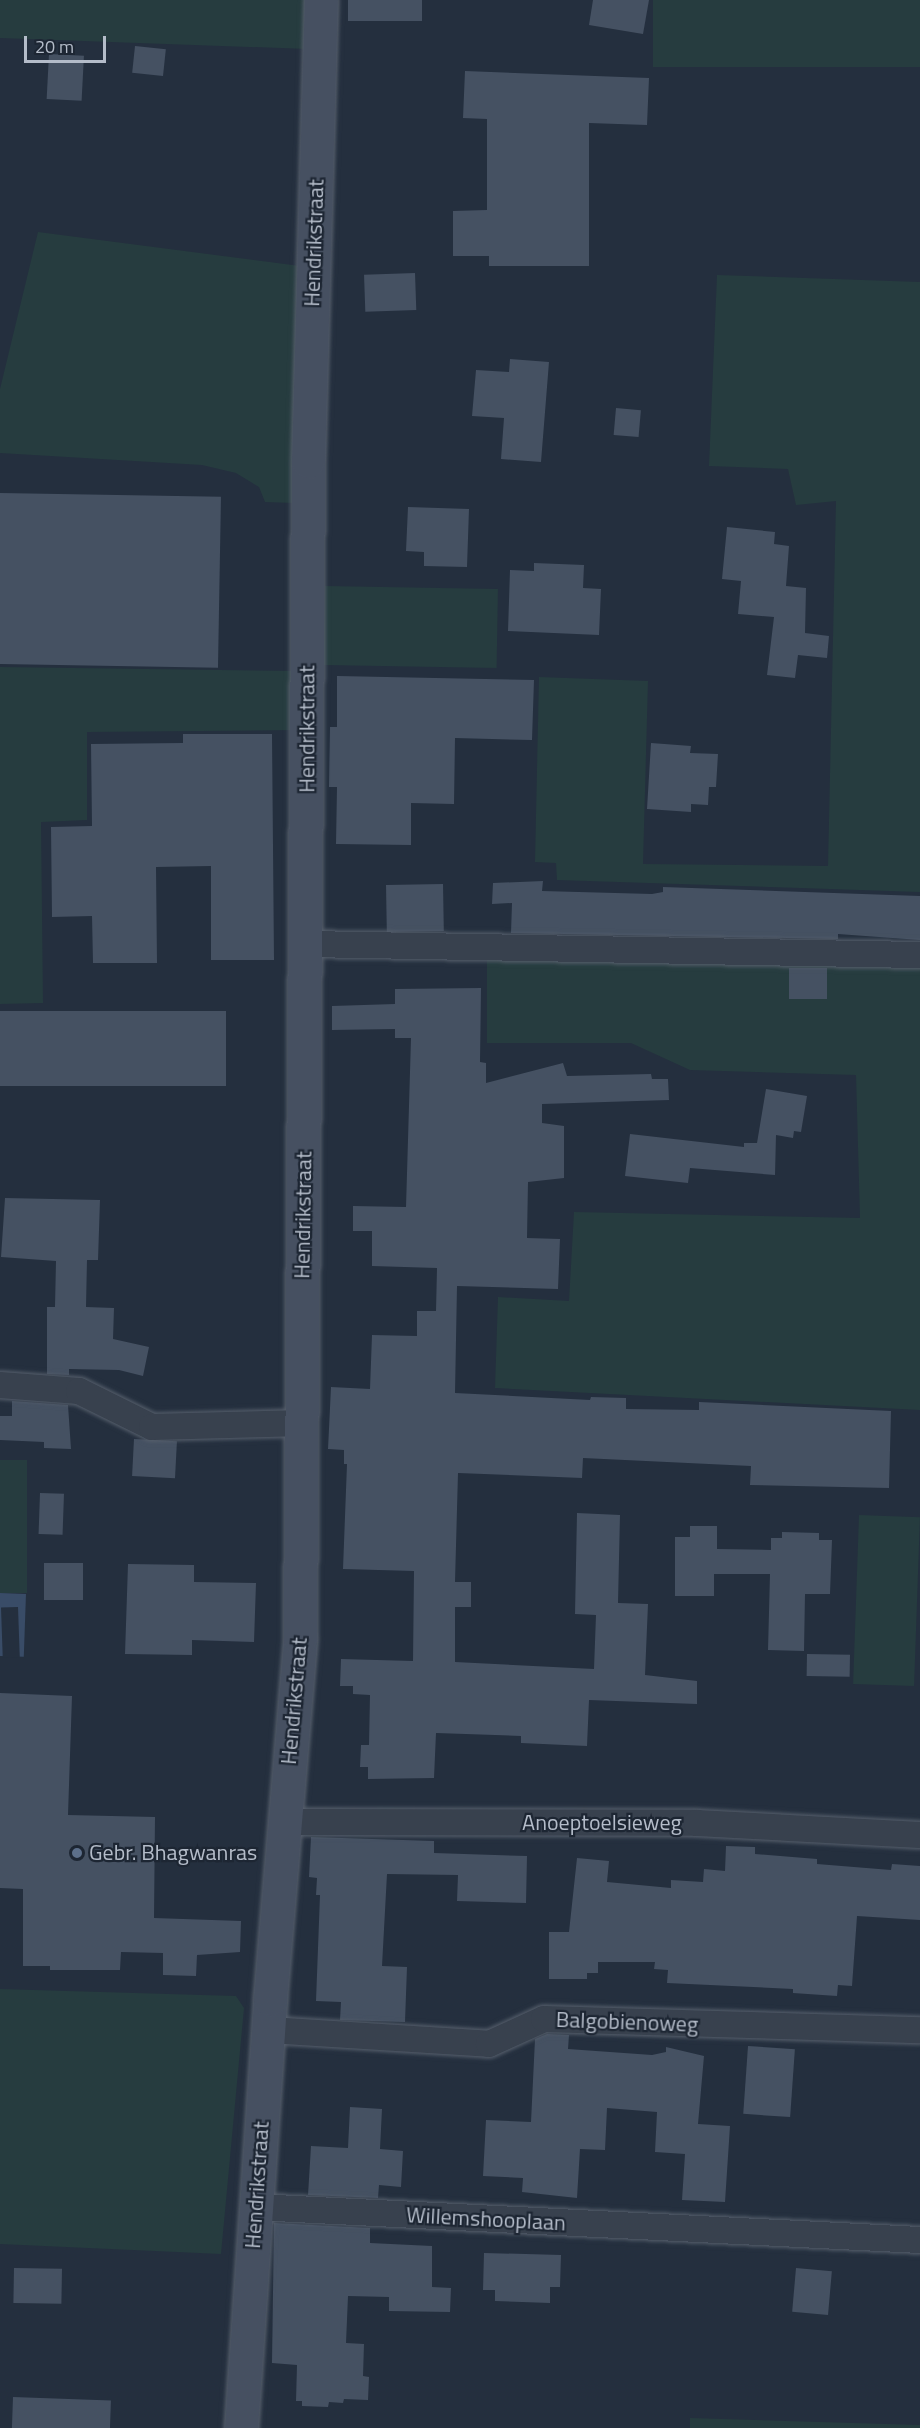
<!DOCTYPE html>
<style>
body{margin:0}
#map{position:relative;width:920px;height:2428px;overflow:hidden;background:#242f3e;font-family:"Titillium Web",sans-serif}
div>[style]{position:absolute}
.green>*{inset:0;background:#263c3f;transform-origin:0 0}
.water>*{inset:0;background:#394c67;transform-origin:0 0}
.pier>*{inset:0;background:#242f3e;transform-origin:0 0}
.building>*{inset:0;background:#455162;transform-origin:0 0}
.roads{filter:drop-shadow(0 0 2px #565f6c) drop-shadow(0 0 2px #565f6c)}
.street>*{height:26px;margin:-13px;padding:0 13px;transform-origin:13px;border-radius:13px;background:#38414e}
.secondary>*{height:33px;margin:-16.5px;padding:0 16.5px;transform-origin:16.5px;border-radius:16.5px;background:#465061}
.dots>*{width:16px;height:16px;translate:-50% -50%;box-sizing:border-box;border:3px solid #1d2633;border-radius:50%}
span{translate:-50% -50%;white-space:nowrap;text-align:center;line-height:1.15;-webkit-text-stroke:4.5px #1d2633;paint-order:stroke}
.street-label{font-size:22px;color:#b4bcc9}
.poi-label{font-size:22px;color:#b4bcc9}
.left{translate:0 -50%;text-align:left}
.scale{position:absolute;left:24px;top:36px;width:82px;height:27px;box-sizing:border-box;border:3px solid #b4bcc9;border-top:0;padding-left:8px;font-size:18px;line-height:21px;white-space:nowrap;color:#b4bcc9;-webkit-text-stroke:4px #1d2633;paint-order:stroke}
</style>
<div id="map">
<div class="green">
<i style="clip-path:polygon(0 0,309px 0,308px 49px,0 38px)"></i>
<i style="left:653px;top:0;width:267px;height:67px"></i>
<i style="clip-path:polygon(38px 232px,300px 266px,295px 503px,265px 502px,259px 487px,236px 473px,202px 465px,0 453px,0 389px)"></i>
<i style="clip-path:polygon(717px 275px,920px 282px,920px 892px,557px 880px,556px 863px,535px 862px,539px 677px,648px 681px,643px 864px,828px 866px,836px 501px,796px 505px,788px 469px,709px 466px)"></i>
<i style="left:325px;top:586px;width:173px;height:79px;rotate:1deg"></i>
<i style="clip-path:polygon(0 667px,297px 671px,297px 730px,87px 732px,87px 820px,41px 822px,43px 1003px,0 1004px)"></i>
<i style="clip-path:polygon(487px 957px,920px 967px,920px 1410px,495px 1388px,498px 1297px,569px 1301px,574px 1212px,860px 1218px,856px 1075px,690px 1070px,631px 1043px,487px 1043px)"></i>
<i style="left:0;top:1460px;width:27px;height:133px"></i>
<i style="left:859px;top:1515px;width:61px;height:169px;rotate:2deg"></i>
<i style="clip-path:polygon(0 1989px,236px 1996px,244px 2008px,221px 2254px,0 2244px)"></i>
<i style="clip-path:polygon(690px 2418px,920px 2425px,920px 2428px,690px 2428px)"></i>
</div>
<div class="water">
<i style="left:0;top:1593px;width:26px;height:63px;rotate:2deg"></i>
</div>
<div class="pier">
<i style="left:18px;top:1607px;width:50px;height:17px;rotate:88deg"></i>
</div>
<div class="building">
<i style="left:348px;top:0;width:74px;height:21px"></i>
<i style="clip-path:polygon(593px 0,649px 0,643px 34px,589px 25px)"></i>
<i style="left:135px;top:46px;width:31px;height:27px;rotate:6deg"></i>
<i style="left:49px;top:54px;width:35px;height:45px;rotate:3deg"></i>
<i style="clip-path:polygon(465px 71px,649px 78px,647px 125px,589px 123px,589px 266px,489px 266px,489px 256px,453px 256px,453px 211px,487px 210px,487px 119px,463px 118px)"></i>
<i style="left:415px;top:273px;width:37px;height:51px;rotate:88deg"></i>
<i style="clip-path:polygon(510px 359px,549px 362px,541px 462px,501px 459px,504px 418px,472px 416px,476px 370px,509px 372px)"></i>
<i style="left:616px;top:408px;width:25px;height:27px;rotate:5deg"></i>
<i style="left:0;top:493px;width:221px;height:171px;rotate:1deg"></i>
<i style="clip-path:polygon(408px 507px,469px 509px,467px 567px,424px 566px,424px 552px,406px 551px)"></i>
<i style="clip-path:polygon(727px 527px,775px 532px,774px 544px,789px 546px,786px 586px,806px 588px,805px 633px,829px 636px,827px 658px,798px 655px,795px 678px,767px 675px,774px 617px,738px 614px,741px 581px,722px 579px)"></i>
<i style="clip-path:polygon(534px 563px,584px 565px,583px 588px,601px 589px,599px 635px,508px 631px,510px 570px,534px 571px)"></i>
<i style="clip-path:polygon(337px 676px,534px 680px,532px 740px,455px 738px,454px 804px,411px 803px,411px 845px,336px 844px,337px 787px,329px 787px,330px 727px,337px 727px)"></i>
<i style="clip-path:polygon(183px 734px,272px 734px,274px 960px,211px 960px,211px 866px,156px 867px,157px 963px,93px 963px,92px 916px,52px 917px,51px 827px,92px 826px,91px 744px,183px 743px)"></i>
<i style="clip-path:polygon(651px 743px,691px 746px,690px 753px,718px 754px,716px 787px,709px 787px,708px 805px,691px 804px,691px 812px,647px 809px)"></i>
<i style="clip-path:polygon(543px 881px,542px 891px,652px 894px,663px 892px,663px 887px,920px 896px,920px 940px,838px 934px,838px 939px,511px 933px,512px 903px,492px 904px,493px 883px)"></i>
<i style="left:443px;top:884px;width:47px;height:57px;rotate:89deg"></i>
<i style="left:789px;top:968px;width:38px;height:31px"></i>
<i style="clip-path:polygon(481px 988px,480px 1062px,486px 1063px,486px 1083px,563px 1063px,567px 1076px,651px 1074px,652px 1079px,668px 1079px,669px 1100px,542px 1104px,542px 1123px,564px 1126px,564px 1178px,528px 1182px,527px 1238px,560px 1239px,558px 1289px,457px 1286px,455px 1393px,590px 1400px,591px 1397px,626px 1398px,626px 1409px,699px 1410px,699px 1402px,891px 1411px,889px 1488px,750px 1485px,751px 1466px,583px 1458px,582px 1478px,458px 1473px,455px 1582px,471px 1582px,471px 1607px,455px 1607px,455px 1662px,594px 1669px,596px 1615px,575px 1614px,577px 1513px,620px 1515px,618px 1603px,648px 1604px,645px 1675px,697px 1681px,697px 1704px,589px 1700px,587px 1746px,521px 1743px,521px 1736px,436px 1733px,434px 1778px,368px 1779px,368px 1767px,360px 1767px,361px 1745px,369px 1745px,370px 1695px,353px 1694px,353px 1686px,340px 1686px,341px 1659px,413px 1661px,414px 1571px,343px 1569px,347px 1464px,344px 1464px,344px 1450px,328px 1449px,331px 1387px,370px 1389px,372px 1335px,417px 1336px,417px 1311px,436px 1311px,437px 1268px,372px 1266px,372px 1231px,353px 1231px,353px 1206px,406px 1207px,411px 1038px,395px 1038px,395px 1029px,332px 1030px,332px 1006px,395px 1004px,395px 989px)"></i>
<i style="left:226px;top:1011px;width:75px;height:226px;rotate:90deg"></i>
<i style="clip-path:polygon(766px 1089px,807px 1096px,801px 1132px,794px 1131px,793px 1138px,776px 1135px,775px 1175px,690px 1168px,688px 1183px,625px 1176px,630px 1134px,744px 1147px,744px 1143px,757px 1143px)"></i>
<i style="clip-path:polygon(5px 1198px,100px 1200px,98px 1260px,87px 1260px,86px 1307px,114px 1308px,113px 1339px,149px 1347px,143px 1376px,119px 1370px,69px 1369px,69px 1375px,47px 1374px,47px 1307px,55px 1307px,56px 1261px,1px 1257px)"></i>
<i style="clip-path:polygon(12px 1401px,68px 1405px,71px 1449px,44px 1448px,44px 1442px,0 1440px,0 1416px,12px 1416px)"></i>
<i style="left:134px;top:1439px;width:43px;height:37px;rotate:3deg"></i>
<i style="left:40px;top:1493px;width:24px;height:41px;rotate:2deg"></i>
<i style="clip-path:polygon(690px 1526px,717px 1526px,717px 1549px,771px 1550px,771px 1538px,782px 1538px,782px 1532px,819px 1533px,819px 1540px,832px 1540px,830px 1594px,805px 1594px,804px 1651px,768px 1650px,770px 1574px,714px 1574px,714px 1596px,675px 1596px,675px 1537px,690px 1537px)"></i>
<i style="left:44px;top:1563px;width:39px;height:37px"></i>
<i style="clip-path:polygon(128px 1564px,194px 1565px,194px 1582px,256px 1583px,254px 1642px,192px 1640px,192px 1655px,125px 1654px)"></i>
<i style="left:807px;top:1654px;width:43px;height:22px;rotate:1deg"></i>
<i style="clip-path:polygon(0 1693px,72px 1696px,68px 1815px,155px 1817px,154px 1918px,241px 1921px,240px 1952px,197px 1955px,196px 1976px,163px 1975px,163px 1953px,121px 1952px,120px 1970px,50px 1970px,50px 1966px,23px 1966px,23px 1889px,0 1888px)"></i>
<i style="clip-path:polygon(311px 1837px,434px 1841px,434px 1853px,527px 1856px,526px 1903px,457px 1901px,458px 1875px,387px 1874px,382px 1966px,407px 1967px,405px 2022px,340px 2020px,341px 2002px,316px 2001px,320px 1895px,316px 1895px,317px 1878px,309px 1877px)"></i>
<i style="clip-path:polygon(726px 1846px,755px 1847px,755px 1854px,817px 1859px,817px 1864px,891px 1870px,892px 1864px,920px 1866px,920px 1920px,857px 1916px,852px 1986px,838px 1985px,837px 1996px,793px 1993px,793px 1989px,667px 1983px,668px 1970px,654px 1969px,655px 1962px,598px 1962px,598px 1973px,587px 1973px,587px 1979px,549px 1979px,549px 1932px,569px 1932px,577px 1858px,609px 1861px,607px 1882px,671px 1888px,671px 1880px,703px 1882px,704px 1869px,725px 1871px)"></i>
<i style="clip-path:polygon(547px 2034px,569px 2035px,568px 2049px,652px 2055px,666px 2052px,666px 2047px,704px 2056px,698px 2124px,730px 2126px,725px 2202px,682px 2200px,685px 2154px,655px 2152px,657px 2112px,607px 2108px,605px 2150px,580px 2149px,577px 2198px,522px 2192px,523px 2178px,483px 2176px,486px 2120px,531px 2122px,535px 2039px)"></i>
<i style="left:748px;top:2046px;width:47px;height:68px;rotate:4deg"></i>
<i style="clip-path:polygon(350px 2107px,382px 2109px,380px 2149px,403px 2151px,401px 2187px,379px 2185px,378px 2198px,308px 2195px,311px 2146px,348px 2148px)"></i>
<i style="clip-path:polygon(274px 2223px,370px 2228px,370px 2243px,432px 2246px,432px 2287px,451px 2288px,450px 2312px,389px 2311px,389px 2297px,348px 2296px,346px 2343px,364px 2344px,363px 2376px,369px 2377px,368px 2400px,344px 2399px,343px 2403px,329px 2402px,328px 2407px,302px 2406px,302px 2401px,296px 2401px,297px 2365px,272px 2363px)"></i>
<i style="clip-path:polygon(484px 2253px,561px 2255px,560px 2287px,550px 2287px,550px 2303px,495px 2301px,495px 2290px,483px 2290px)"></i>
<i style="left:14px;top:2268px;width:48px;height:35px;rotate:1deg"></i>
<i style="left:796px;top:2268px;width:36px;height:44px;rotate:5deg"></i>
<i style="left:13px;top:2397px;width:98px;height:31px;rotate:2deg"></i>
</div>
<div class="roads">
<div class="street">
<i style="left:307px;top:944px;width:613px;rotate:1.03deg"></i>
<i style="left:0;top:1385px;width:79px;rotate:4.3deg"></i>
<i style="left:79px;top:1391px;width:81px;rotate:26.3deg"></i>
<i style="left:152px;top:1427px;width:152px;rotate:-1.5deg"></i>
<i style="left:284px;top:1822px;width:413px;rotate:0.1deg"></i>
<i style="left:697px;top:1823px;width:223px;rotate:3.1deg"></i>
<i style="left:269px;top:2030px;width:220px;rotate:3.6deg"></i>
<i style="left:489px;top:2044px;width:60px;rotate:-24.4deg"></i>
<i style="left:544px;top:2019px;width:376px;rotate:1.7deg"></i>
<i style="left:255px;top:2207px;width:666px;rotate:2.84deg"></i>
</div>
<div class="secondary">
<i style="left:241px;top:2428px;width:430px;rotate:-86.1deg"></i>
<i style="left:270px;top:1999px;width:361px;rotate:-85.2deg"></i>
<i style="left:300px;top:1639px;width:1178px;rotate:-89.61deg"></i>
<i style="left:308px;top:461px;width:461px;rotate:-88.4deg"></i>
</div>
</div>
<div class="dots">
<i style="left:77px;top:1853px;background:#5c6f8a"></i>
</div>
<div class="street-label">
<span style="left:314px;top:243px;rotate:-88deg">Hendrikstraat</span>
<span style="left:307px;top:729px;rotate:-90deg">Hendrikstraat</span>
<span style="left:303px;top:1215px;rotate:-89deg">Hendrikstraat</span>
<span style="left:294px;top:1701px;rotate:-85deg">Hendrikstraat</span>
<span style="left:602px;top:1823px">Anoeptoelsieweg</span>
<span style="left:627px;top:2022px;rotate:2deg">Balgobienoweg</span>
<span style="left:257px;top:2185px;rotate:-86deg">Hendrikstraat</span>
<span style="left:486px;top:2219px;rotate:3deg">Willemshooplaan</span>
</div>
<div class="poi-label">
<span class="left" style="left:89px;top:1853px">Gebr. Bhagwanras</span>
</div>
<div class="scale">20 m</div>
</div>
